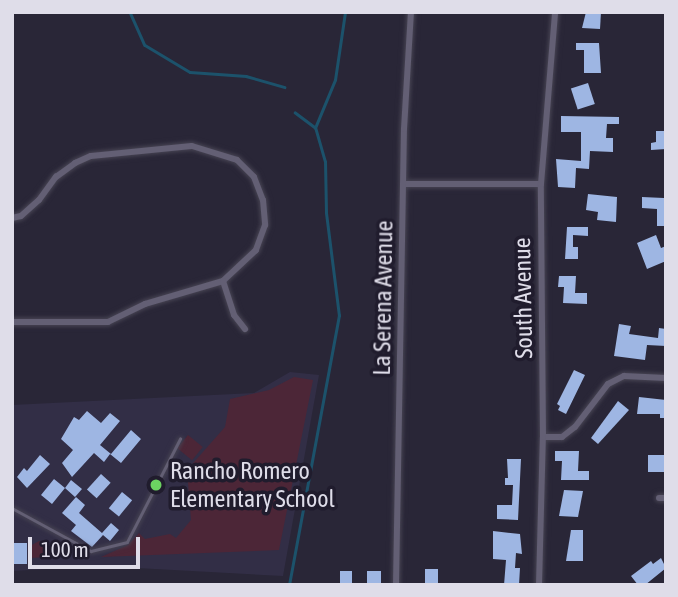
<!DOCTYPE html>
<style>
body{margin:0}
#map{position:relative;width:678px;height:597px;overflow:hidden;background:#292637;font-family:"Asap Condensed",sans-serif}
div>[style]{position:absolute}
.built>*{inset:0;background:#322e46}
.green>*{inset:0;background:#4c2637;transform-origin:0 0}
.stream>*{height:2.5px;margin:-1.25px;padding:0 1.25px;transform-origin:1.25px;border-radius:1.25px;background:#1c526b}
.building>*{inset:0;background:#9eb6e3;transform-origin:0 0}
.roads{filter:drop-shadow(0 0 2px #474453) drop-shadow(0 0 2px #474453)}
.service>*{height:2.5px;margin:-1.25px;padding:0 1.25px;transform-origin:1.25px;border-radius:1.25px;background:#635f74}
.minor>*{height:6px;margin:-3px;padding:0 3px;transform-origin:3px;border-radius:3px;background:#635f74}
.dots>*{width:19px;height:19px;translate:-50% -50%;box-sizing:border-box;border:4px solid #201c2d;border-radius:50%}
span{translate:-50% -50%;white-space:nowrap;text-align:center;line-height:1.15;-webkit-text-stroke:7px #201c2d;paint-order:stroke}
.street-label{font-size:24px;color:#dfdde9}
.poi-label{font-size:24px;color:#dfdde9}
.left{translate:0 -50%;text-align:left}
.frame{position:absolute;inset:0;border:14px solid #dfdde9;pointer-events:none}
.scale{position:absolute;left:28px;top:537px;width:112px;height:32px;box-sizing:border-box;border:4px solid #dfdde9;border-top:0;padding-left:9px;font-size:21px;line-height:24px;white-space:nowrap;color:#dfdde9;-webkit-text-stroke:5px #201c2d;paint-order:stroke}
</style>
<div id="map">
<div class="built">
<i style="clip-path:polygon(290px 372px,319px 375px,283px 576px,100px 566px,12px 571px,12px 405px,254px 393px)"></i>
</div>
<div class="green">
<i style="clip-path:polygon(294px 377px,313px 380px,279px 550px,101px 557px,128px 545px,139px 533px,145px 539px,170px 534px,176px 538px,191px 520px,187px 470px,225px 427px,230px 399px,269px 390px)"></i>
<i style="left:188px;top:435px;width:19px;height:17px;rotate:39deg"></i>
<i style="clip-path:polygon(39px 541px,48px 543px,50px 557px,29px 558px,30px 546px)"></i>
</div>
<div class="stream">
<i style="left:130px;top:12px;width:36px;rotate:66deg"></i>
<i style="left:145px;top:45px;width:52px;rotate:31deg"></i>
<i style="left:190px;top:72px;width:56px;rotate:4.1deg"></i>
<i style="left:246px;top:76px;width:40px;rotate:16deg"></i>
<i style="left:315px;top:128px;width:52px;rotate:-67.4deg"></i>
<i style="left:335px;top:80px;width:69px;rotate:-81.6deg"></i>
<i style="left:289px;top:585px;width:274px;rotate:-79.5deg"></i>
<i style="left:339px;top:316px;width:104px;rotate:-97.2deg"></i>
<i style="left:326px;top:213px;width:51px;rotate:-91.1deg"></i>
<i style="left:325px;top:162px;width:35px;rotate:-106deg"></i>
<i style="left:315px;top:128px;width:25px;rotate:-143deg"></i>
</div>
<div class="building">
<i style="clip-path:polygon(586px 12px,601px 12px,600px 29px,582px 28px)"></i>
<i style="clip-path:polygon(576px 43px,599px 43px,601px 73px,584px 73px,584px 50px,576px 50px)"></i>
<i style="left:588px;top:83px;width:22px;height:18px;rotate:72deg"></i>
<i style="clip-path:polygon(561px 116px,619px 117px,619px 124px,607px 124px,606px 138px,613px 138px,613px 152px,590px 151px,589px 169px,576px 168px,575px 188px,558px 187px,556px 159px,581px 161px,581px 132px,561px 132px)"></i>
<i style="clip-path:polygon(656px 131px,666px 131px,666px 149px,651px 150px,651px 143px,656px 142px)"></i>
<i style="clip-path:polygon(588px 194px,617px 197px,616px 222px,597px 220px,598px 212px,586px 210px)"></i>
<i style="clip-path:polygon(642px 197px,664px 198px,666px 226px,657px 226px,657px 209px,642px 208px)"></i>
<i style="clip-path:polygon(567px 227px,588px 227px,588px 236px,573px 235px,573px 247px,578px 247px,578px 259px,565px 259px)"></i>
<i style="clip-path:polygon(656px 235px,661px 248px,666px 246px,666px 261px,647px 269px,637px 243px)"></i>
<i style="clip-path:polygon(559px 276px,576px 276px,575px 293px,587px 293px,587px 304px,563px 303px,564px 287px,558px 287px)"></i>
<i style="clip-path:polygon(619px 324px,631px 326px,629px 334px,658px 338px,659px 328px,666px 329px,666px 346px,647px 345px,645px 360px,614px 356px)"></i>
<i style="clip-path:polygon(574px 370px,585px 375px,566px 414px,558px 410px,560px 406px,557px 404px)"></i>
<i style="clip-path:polygon(639px 397px,666px 400px,666px 418px,660px 418px,660px 414px,637px 414px)"></i>
<i style="clip-path:polygon(618px 401px,629px 410px,598px 444px,591px 438px)"></i>
<i style="clip-path:polygon(87px 411px,101px 423px,110px 413px,120px 421px,100px 445px,111px 454px,131px 430px,141px 439px,121px 463px,110px 454px,104px 462px,94px 453px,72px 477px,62px 463px,73px 450px,61px 439px,74px 417px,79px 420px)"></i>
<i style="clip-path:polygon(555px 451px,579px 451px,578px 471px,589px 471px,589px 480px,561px 480px,562px 461px,555px 461px)"></i>
<i style="clip-path:polygon(40px 455px,50px 464px,27px 488px,17px 477px,24px 468px,27px 471px)"></i>
<i style="left:666px;top:455px;width:17px;height:18px;rotate:90deg"></i>
<i style="clip-path:polygon(507px 459px,521px 459px,518px 520px,497px 519px,497px 505px,512px 505px,513px 485px,505px 485px,505px 478px,508px 478px)"></i>
<i style="left:101px;top:474px;width:13px;height:21px;rotate:42deg"></i>
<i style="clip-path:polygon(54px 479px,65px 488px,71px 480px,82px 489px,75px 497px,65px 488px,52px 504px,41px 495px)"></i>
<i style="clip-path:polygon(564px 490px,583px 491px,578px 517px,559px 516px)"></i>
<i style="left:122px;top:492px;width:13px;height:21px;rotate:39deg"></i>
<i style="clip-path:polygon(76px 497px,85px 505px,79px 513px,102px 533px,111px 523px,119px 530px,110px 541px,103px 535px,92px 547px,71px 531px,76px 525px,62px 513px)"></i>
<i style="clip-path:polygon(571px 530px,583px 530px,583px 561px,566px 561px)"></i>
<i style="clip-path:polygon(493px 531px,520px 534px,522px 554px,516px 553px,515px 568px,520px 568px,519px 585px,504px 585px,506px 560px,493px 559px)"></i>
<i style="left:12px;top:543px;width:15px;height:21px"></i>
<i style="clip-path:polygon(661px 558px,666px 568px,645px 585px,638px 585px,631px 576px,651px 561px,653px 564px)"></i>
<i style="left:425px;top:569px;width:13px;height:16px"></i>
<i style="left:340px;top:571px;width:12px;height:14px"></i>
<i style="left:367px;top:571px;width:14px;height:14px"></i>
</div>
<div class="roads">
<div class="service">
<i style="left:12px;top:508px;width:90px;rotate:28.6deg"></i>
<i style="left:91px;top:551px;width:37px;rotate:-14deg"></i>
<i style="left:127px;top:542px;width:116px;rotate:-62.8deg"></i>
</div>
<div class="minor">
<i style="left:405px;top:184px;width:136px"></i>
<i style="left:12px;top:218px;width:9px;rotate:-13deg"></i>
<i style="left:21px;top:216px;width:24px;rotate:-42deg"></i>
<i style="left:39px;top:200px;width:29px;rotate:-54deg"></i>
<i style="left:56px;top:177px;width:24px;rotate:-36deg"></i>
<i style="left:75px;top:163px;width:17px;rotate:-24deg"></i>
<i style="left:91px;top:156px;width:101px;rotate:-5.7deg"></i>
<i style="left:192px;top:146px;width:47px;rotate:17.3deg"></i>
<i style="left:237px;top:160px;width:24px;rotate:45deg"></i>
<i style="left:254px;top:177px;width:25px;rotate:69deg"></i>
<i style="left:263px;top:200px;width:25px;rotate:85deg"></i>
<i style="left:265px;top:225px;width:27px;rotate:110deg"></i>
<i style="left:256px;top:250px;width:45px;rotate:136.8deg"></i>
<i style="left:223px;top:281px;width:81px;rotate:163.6deg"></i>
<i style="left:145px;top:304px;width:41px;rotate:154.1deg"></i>
<i style="left:108px;top:322px;width:96px;rotate:180deg"></i>
<i style="left:223px;top:281px;width:36px;rotate:72deg"></i>
<i style="left:234px;top:315px;width:18px;rotate:52deg"></i>
<i style="left:543px;top:437px;width:19px"></i>
<i style="left:562px;top:437px;width:16px;rotate:-38deg"></i>
<i style="left:575px;top:427px;width:54px;rotate:-52.5deg"></i>
<i style="left:608px;top:384px;width:18px;rotate:-27deg"></i>
<i style="left:624px;top:376px;width:42px;rotate:2.7deg"></i>
<i style="left:659px;top:498px;width:7px"></i>
<i style="left:396px;top:585px;width:456px;rotate:-89deg"></i>
<i style="left:404px;top:129px;width:117px;rotate:-86.6deg"></i>
<i style="left:539px;top:585px;width:148px;rotate:-88.5deg"></i>
<i style="left:543px;top:437px;width:253px;rotate:-90.5deg"></i>
<i style="left:541px;top:184px;width:173px;rotate:-85.3deg"></i>
</div>
</div>
<div class="dots">
<i style="left:156px;top:485px;background:#6cd362"></i>
</div>
<div class="street-label">
<span style="left:383px;top:298px;rotate:-89deg">La Serena Avenue</span>
<span style="left:523px;top:298px;rotate:-91deg">South Avenue</span>
</div>
<div class="poi-label">
<span class="left" style="left:170px;top:485px">Rancho Romero<br>Elementary School</span>
</div>
<div class="frame"></div>
<div class="scale">100 m</div>
</div>
